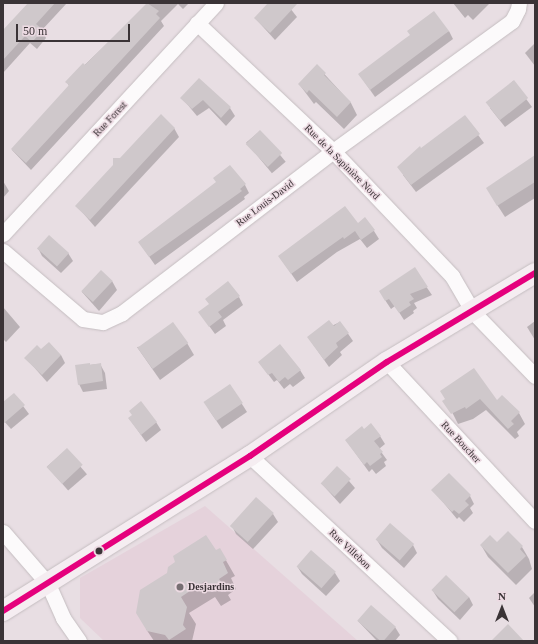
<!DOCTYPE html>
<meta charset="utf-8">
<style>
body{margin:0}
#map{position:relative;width:538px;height:644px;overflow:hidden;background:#e8dee3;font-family:Georgia,serif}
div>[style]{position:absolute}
.built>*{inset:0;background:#e5d2db}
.shadow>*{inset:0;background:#0003;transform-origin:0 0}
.building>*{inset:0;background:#cfc8cb;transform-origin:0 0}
.roads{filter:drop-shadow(0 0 1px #c4bdc0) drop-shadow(0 0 1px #c4bdc0)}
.minor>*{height:15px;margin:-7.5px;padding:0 7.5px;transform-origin:7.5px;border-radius:7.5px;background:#fcfafb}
.major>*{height:20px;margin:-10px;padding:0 10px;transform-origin:10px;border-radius:10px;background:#f5edf1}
.bus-1>*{height:6px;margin:-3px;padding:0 3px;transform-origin:3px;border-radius:3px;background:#e5007d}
.dots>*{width:11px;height:11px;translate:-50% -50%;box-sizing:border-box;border:2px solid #ecdae2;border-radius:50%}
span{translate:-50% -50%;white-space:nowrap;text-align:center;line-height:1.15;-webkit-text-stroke:3px #ecdae2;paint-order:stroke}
.street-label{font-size:10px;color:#3a3336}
.poi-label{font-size:10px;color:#3a3336;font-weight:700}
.left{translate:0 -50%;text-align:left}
.frame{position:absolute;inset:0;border:4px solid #3a3336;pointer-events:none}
.north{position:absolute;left:482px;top:588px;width:40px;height:40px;-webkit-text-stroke:3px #ecdae2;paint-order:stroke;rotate:0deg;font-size:11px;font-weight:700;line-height:16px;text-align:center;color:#3a3336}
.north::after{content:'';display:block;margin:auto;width:14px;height:18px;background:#3a3336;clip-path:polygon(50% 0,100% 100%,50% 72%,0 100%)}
.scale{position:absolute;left:16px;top:24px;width:114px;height:18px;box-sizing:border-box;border:2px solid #3a3336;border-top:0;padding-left:5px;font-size:12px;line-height:14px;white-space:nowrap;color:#3a3336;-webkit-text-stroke:3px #ecdae2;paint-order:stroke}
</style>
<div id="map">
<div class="built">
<i style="clip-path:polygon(205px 506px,358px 641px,104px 641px,80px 618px,80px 578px)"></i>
</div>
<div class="shadow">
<i style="clip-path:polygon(29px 3px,67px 3px,42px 30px,46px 38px,37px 49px,30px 43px,3px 73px,3px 31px)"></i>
<i style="clip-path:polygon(149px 3px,189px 3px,183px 9px,178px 4px,161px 21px,164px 26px,31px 170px,12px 150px,69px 86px,67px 82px)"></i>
<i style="clip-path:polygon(270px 3px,286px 3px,297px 17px,275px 40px,255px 18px)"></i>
<i style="clip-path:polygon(453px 3px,490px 3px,473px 20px,468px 15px,465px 18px)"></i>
<i style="clip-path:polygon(449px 31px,453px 39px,375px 97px,359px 74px)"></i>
<i style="clip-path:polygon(535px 43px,535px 66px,525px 53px)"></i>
<i style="clip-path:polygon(317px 66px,351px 103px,357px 115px,344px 129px,316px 102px,314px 104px,299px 84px)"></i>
<i style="clip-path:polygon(199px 79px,230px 108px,235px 116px,226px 126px,209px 108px,197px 116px,182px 98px)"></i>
<i style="clip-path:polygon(513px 81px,532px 107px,505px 127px,490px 108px)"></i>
<i style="clip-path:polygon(465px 117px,484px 143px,416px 192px,403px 175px)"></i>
<i style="clip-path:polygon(174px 128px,179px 137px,95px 227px,77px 206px,120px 159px)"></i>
<i style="left:260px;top:131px;width:40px;height:18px;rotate:50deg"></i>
<i style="clip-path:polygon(535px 156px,535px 198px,505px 217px,494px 200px)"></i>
<i style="clip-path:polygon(3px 181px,9px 191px,3px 198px)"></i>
<i style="clip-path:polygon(217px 183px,245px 185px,249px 193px,244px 197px,245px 199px,155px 265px,139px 242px)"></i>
<i style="clip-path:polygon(358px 224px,374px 231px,379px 239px,367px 248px,360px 239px,337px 252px,297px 282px,279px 256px)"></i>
<i style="clip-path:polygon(38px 248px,68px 253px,73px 261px,61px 273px,42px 256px)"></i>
<i style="clip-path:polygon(414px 269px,432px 295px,414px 303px,417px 308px,413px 311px,414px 313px,404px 320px,395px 306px,391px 309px,385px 300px)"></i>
<i style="clip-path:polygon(112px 281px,117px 290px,99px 311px,82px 292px)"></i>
<i style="clip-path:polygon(239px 297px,243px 305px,223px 320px,226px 326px,215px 334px,199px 312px)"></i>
<i style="clip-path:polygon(3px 307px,20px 327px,6px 342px,3px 339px)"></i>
<i style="clip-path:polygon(535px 321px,535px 340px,527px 327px)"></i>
<i style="clip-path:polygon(340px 322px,353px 341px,340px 352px,342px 355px,329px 367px,308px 337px)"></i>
<i style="clip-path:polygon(187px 343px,194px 355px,160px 380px,137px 347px)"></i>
<i style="clip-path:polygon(41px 351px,61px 355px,65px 363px,47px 382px,26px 358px)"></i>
<i style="clip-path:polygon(259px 362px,300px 370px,305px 378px,293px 387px,290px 384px,284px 389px,277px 380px,274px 382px)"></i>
<i style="clip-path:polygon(100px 364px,105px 373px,107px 389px,83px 392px,79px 384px,76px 366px)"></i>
<i style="clip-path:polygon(230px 385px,247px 412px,222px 429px,209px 410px)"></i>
<i style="clip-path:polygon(442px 392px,497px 402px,502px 396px,519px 413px,525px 424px,517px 432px,519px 436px,515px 439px,486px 410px,473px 419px,458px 424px)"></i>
<i style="clip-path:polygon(14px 394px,29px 414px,11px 429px,3px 420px,3px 403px)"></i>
<i style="clip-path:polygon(129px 418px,156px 422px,161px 430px,146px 442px)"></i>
<i style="clip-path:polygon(364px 430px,380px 436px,385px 444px,379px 449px,387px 460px,384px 462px,386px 466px,376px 474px,372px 469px,369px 472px,346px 440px)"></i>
<i style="left:66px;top:450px;width:32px;height:25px;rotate:49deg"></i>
<i style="clip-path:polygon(337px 467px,355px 488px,340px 504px,322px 484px)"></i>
<i style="clip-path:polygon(433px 490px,470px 496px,474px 504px,470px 508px,473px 513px,464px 522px,459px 517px,457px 519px)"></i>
<i style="clip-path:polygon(273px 514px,278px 522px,253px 549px,236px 534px,232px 526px)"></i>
<i style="clip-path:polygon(377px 540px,413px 545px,417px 553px,404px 568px,382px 548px)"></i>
<i style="clip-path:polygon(497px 543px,522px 547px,529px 559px,532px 569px,516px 585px,488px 557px,481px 545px)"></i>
<i style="clip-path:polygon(220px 550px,235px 576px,231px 578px,236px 589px,228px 595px,231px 600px,221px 606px,215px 597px,189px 613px,196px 624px,192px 641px,154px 641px,146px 629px)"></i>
<i style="clip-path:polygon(297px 566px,335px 573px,340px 581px,326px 596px,302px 574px)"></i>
<i style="clip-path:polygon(433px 591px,469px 597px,473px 605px,460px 620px,438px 599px)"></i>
<i style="clip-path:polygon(535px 592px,535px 607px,529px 598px)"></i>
<i style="clip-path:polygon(358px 621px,395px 627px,400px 635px,395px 641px,377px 641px)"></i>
</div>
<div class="building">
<i style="clip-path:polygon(28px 3px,55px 3px,36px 24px,43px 30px,32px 42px,25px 36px,3px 60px,3px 30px)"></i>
<i style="clip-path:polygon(147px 3px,159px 11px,156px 14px,160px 18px,26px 163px,11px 149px,69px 85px,65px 82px,83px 63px,85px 65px)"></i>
<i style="clip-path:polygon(268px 3px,298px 3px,270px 33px,254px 18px)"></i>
<i style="clip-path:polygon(434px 11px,449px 31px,370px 90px,358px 74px,403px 40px,410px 35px,407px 31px)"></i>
<i style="clip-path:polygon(317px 64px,326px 73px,324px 75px,351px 102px,337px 117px,309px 90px,307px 93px,298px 84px)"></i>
<i style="clip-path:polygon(199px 78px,231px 107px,221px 118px,203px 100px,192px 109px,180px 98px)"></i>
<i style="left:514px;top:80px;width:23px;height:36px;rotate:52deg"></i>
<i style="clip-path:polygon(161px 114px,175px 128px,90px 220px,75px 206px,113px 165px,113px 158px,120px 158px)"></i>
<i style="clip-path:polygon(465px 115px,480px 134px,411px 185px,397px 167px,420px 146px,421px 148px)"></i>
<i style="left:260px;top:130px;width:32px;height:20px;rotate:46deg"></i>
<i style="clip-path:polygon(535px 155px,535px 182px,497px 206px,486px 188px)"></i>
<i style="clip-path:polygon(230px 165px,246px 184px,240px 189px,242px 191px,149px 257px,138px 242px,216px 182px,213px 178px)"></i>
<i style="clip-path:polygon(345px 206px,358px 223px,365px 217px,375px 230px,361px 240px,355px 231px,344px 239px,343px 237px,291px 274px,278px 256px)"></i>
<i style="left:49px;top:235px;width:27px;height:18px;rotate:42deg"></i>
<i style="clip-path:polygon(415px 267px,428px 287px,410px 294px,414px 299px,409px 302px,411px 305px,399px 313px,389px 299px,385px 301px,379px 291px)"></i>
<i style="left:101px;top:270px;width:16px;height:29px;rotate:43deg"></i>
<i style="clip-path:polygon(228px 281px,240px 296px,218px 312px,222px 317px,209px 327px,198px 312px,209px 304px,205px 299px)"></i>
<i style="clip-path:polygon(329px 320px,334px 326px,340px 321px,349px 333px,336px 343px,338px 347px,324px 360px,307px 337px)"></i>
<i style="left:173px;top:322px;width:26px;height:44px;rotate:54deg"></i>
<i style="clip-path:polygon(49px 342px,61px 355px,42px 375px,24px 358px,37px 345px,41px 349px)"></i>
<i style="clip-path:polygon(280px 344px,301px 370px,288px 380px,285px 377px,279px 382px,272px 373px,268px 375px,258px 362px)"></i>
<i style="clip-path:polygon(90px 363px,90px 365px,101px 363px,103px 381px,78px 385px,75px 365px)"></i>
<i style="clip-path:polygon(474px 368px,497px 400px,502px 395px,520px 412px,511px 421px,514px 424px,508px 429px,480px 399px,466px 409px,465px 407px,451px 414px,442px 401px,445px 399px,440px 391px)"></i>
<i style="left:230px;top:384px;width:23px;height:32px;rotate:56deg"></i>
<i style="clip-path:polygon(14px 393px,25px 405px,3px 424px,3px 402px)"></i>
<i style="clip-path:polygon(141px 401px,157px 422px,141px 435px,128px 418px,132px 415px,129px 411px)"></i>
<i style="clip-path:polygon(371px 423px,381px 436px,374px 441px,383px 452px,380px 454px,382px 457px,370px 466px,367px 462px,364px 465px,345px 440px,362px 426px,364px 429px)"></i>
<i style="left:67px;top:448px;width:23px;height:28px;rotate:47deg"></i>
<i style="left:337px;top:466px;width:19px;height:24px;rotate:43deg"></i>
<i style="clip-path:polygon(449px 473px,471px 495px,465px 501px,469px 505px,459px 514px,454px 510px,452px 512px,431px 490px)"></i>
<i style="left:256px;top:497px;width:24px;height:39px;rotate:42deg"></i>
<i style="left:390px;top:523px;width:32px;height:22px;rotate:41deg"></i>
<i style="clip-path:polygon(508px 531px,523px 546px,520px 549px,526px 556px,508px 573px,480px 545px,490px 535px,497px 542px)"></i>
<i style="clip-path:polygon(206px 535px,216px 550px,220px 548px,227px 560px,223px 562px,228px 573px,219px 579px,223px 584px,211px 591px,205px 581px,181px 597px,187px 607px,183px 625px,186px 629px,169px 640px,165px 635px,147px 631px,136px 613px,140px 590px,167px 573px,168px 567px,175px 562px,173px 556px)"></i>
<i style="left:311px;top:550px;width:33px;height:22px;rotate:41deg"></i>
<i style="left:446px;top:575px;width:32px;height:21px;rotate:44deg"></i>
<i style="left:371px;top:605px;width:33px;height:21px;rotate:41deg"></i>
<i style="clip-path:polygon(508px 624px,524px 641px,491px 641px)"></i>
</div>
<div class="roads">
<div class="minor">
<i style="left:197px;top:23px;width:187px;rotate:43.3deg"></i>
<i style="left:333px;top:151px;width:173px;rotate:46.4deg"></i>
<i style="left:452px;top:276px;width:42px;rotate:59.7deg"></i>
<i style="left:473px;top:312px;width:89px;rotate:45.9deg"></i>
<i style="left:3px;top:234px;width:314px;rotate:-47.3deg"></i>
<i style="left:3px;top:251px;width:105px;rotate:40.4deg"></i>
<i style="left:83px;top:319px;width:20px;rotate:9deg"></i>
<i style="left:103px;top:322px;width:21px;rotate:-25deg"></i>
<i style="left:122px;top:313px;width:266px;rotate:-37.5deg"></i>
<i style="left:333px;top:151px;width:221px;rotate:-36deg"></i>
<i style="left:512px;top:21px;width:13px;rotate:-63deg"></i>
<i style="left:518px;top:9px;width:6px;rotate:-81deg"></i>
<i style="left:387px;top:362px;width:217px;rotate:47.1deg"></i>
<i style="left:250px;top:456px;width:272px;rotate:42.8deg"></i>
<i style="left:3px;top:532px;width:69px;rotate:49.1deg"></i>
<i style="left:48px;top:584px;width:37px;rotate:66deg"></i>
<i style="left:63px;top:618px;width:28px;rotate:55deg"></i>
</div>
<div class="major">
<i style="left:3px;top:611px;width:292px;rotate:-32.1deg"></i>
<i style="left:250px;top:456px;width:166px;rotate:-34.5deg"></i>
<i style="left:387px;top:362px;width:173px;rotate:-31deg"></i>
</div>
</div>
<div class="bus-1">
<i style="left:3px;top:611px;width:292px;rotate:-32.1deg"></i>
<i style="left:250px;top:456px;width:166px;rotate:-34.5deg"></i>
<i style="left:387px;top:362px;width:173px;rotate:-31deg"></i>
</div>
<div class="dots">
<i style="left:99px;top:551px;background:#3a3336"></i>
<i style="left:180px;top:587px;background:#776f73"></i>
</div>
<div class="street-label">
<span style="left:110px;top:119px;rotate:-47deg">Rue Forest</span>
<span style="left:342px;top:162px;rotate:45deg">Rue de la Sapinière Nord</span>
<span style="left:265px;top:203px;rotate:-37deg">Rue Louis-David</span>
<span style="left:461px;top:442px;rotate:47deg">Rue Boucher</span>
<span style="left:350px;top:549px;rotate:43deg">Rue Villebon</span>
</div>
<div class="poi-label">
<span class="left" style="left:188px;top:587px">Desjardins</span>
</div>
<div class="frame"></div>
<div class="north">N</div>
<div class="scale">50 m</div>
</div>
